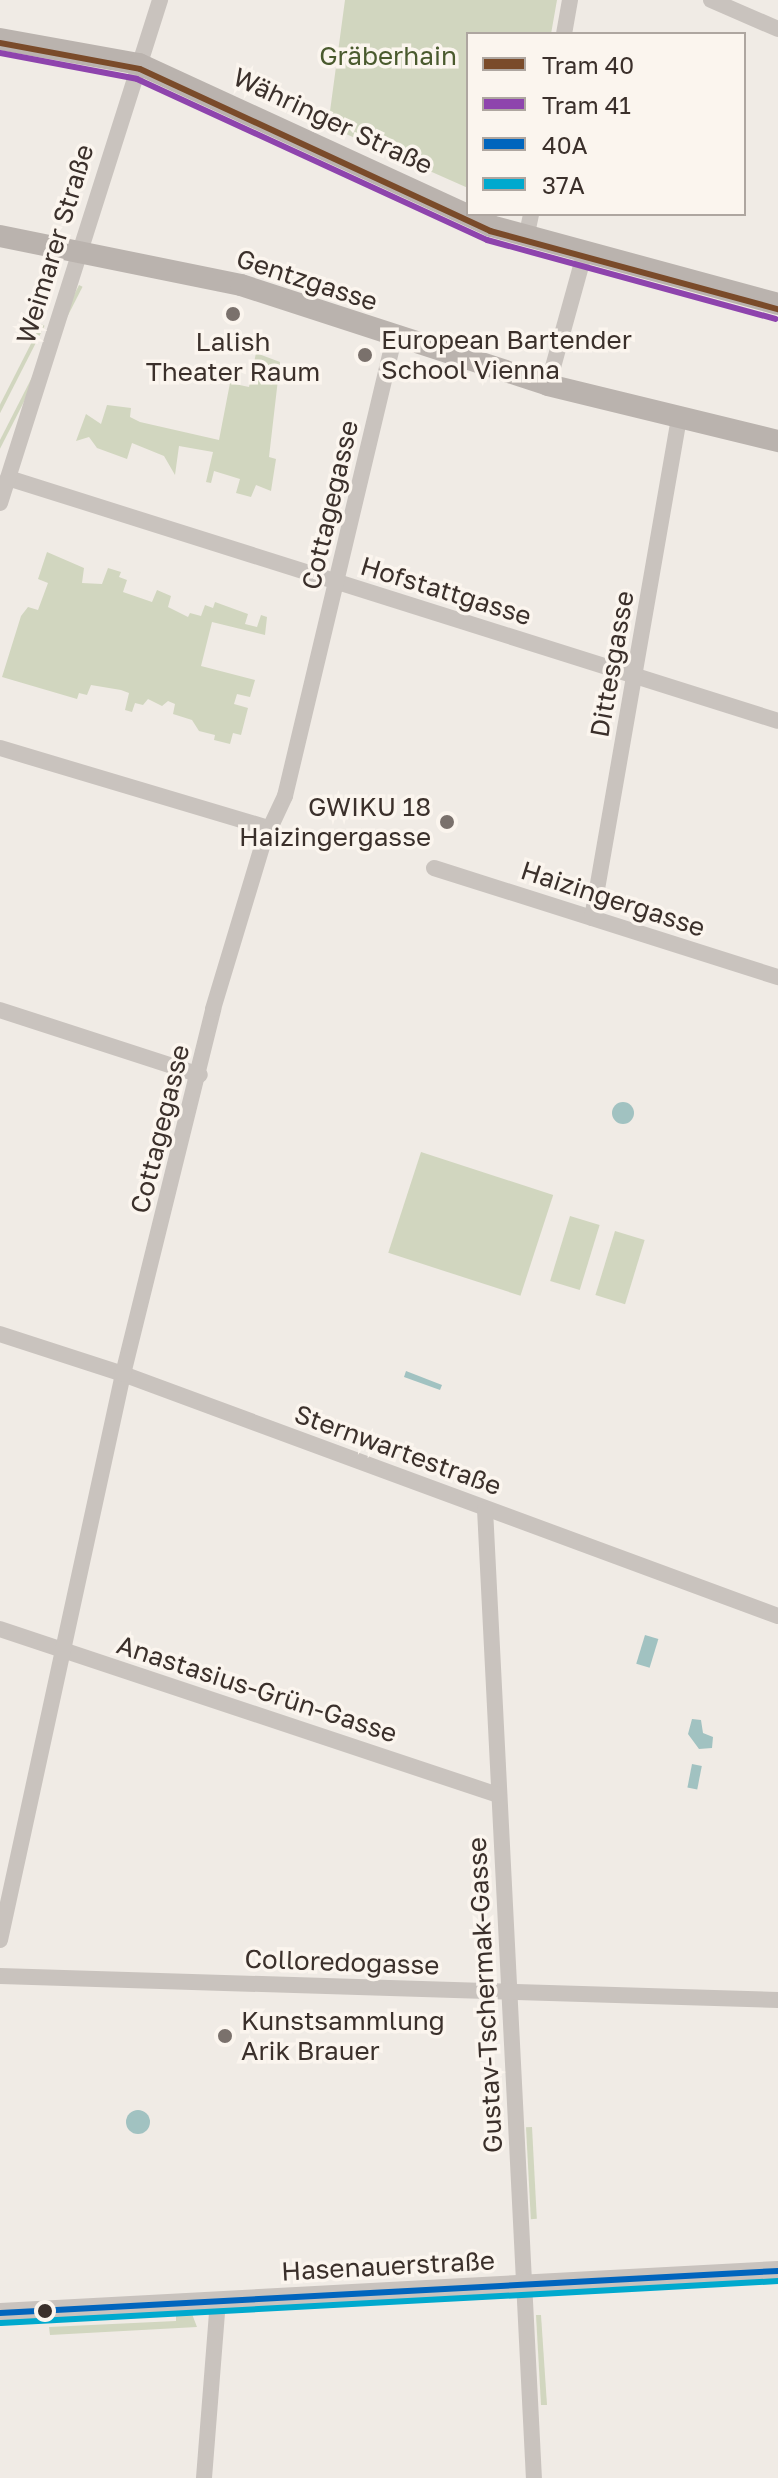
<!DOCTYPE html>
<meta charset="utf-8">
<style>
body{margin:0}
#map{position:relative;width:778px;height:2478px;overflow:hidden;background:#f0ebe5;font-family:"Golos Text",sans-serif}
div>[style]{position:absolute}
.green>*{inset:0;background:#d1d6bf;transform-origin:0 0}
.water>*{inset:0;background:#a1c2c1;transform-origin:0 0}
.round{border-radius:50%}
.minor>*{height:16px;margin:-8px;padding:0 8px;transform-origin:8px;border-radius:8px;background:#c9c3be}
.tertiary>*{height:20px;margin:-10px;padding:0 10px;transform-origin:10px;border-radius:10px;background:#c9c3be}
.secondary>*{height:22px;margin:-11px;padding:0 11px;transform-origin:11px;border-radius:11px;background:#bab3ae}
.bus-1>*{height:6px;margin:-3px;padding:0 3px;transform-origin:3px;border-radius:3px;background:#0065bd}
.bus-2>*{height:6px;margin:-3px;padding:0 3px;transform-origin:3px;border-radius:3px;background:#00a9ce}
.tram-1>*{height:6px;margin:-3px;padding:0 3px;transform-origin:3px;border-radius:3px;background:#7a4b2a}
.tram-2>*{height:6px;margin:-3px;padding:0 3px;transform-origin:3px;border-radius:3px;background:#8e44ad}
.dots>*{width:22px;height:22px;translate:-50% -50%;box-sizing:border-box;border:4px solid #fbf5ee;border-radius:50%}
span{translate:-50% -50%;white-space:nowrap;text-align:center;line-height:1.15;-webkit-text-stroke:7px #fbf5ee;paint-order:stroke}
.park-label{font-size:26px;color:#4a5a2e}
.street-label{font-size:26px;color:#3b302b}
.poi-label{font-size:26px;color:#3b302b}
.left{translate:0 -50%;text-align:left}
.right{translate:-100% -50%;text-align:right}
.legend{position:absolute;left:466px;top:32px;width:280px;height:184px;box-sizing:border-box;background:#fbf5ee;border:2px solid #aea6a0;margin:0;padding:10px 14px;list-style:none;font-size:24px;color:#3b302b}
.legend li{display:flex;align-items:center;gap:16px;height:40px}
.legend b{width:40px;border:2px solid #aea6a0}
</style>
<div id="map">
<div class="green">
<i style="clip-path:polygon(345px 0,557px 0,551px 34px,468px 34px,468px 188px,328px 126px)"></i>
<i style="left:79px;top:285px;width:4px;height:186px;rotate:27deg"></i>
<i style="left:41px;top:324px;width:4px;height:113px;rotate:27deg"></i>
<i style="clip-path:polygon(256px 353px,280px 362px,269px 457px,276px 459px,271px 491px,256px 485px,251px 497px,236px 493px,240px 479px,214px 471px,211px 483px,206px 482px,213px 452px,179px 446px,175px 475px,164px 456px,132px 443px,127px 459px,97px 448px,89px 437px,76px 441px,86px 414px,101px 424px,107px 405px,131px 408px,130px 417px,140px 422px,219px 440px,230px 383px,249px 387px)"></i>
<i style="clip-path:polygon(47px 552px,84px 568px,82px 583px,102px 584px,108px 568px,121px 572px,119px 577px,127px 580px,123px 592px,152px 602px,157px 590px,171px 596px,168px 607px,188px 617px,190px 613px,201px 616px,205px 605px,213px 608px,215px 602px,248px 614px,245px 624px,257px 627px,261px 615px,267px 617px,265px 635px,212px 622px,201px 666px,255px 680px,250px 697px,237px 694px,234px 704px,248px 708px,241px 735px,233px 733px,230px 744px,214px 740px,215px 735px,199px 731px,192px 720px,173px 714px,175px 704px,168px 701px,162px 706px,148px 699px,143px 705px,135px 703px,132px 712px,125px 710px,129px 693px,121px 690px,91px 685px,87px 695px,79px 693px,77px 699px,2px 677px,21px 616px,28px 607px,38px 610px,48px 583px,38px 579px)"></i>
<i style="left:421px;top:1152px;width:139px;height:106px;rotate:18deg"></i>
<i style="left:570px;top:1216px;width:31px;height:68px;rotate:17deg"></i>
<i style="left:615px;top:1231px;width:31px;height:67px;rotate:17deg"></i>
<i style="left:532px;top:2127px;width:92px;height:6px;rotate:87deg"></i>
<i style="clip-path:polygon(192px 2314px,197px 2327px,50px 2335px,49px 2327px,176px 2321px,176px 2315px)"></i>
<i style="clip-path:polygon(536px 2315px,541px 2315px,547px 2405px,541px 2405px)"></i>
</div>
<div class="water">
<i class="round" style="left:612px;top:1102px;width:22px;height:22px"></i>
<i style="clip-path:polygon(406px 1371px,442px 1385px,440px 1390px,404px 1377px)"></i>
<i style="left:645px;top:1635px;width:14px;height:30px;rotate:17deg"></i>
<i style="clip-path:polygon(692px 1719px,701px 1720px,703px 1733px,713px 1737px,712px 1748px,699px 1749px,688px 1734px)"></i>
<i style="left:692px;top:1764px;width:10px;height:24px;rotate:11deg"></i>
<i class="round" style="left:126px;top:2110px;width:24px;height:24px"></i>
</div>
<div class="minor">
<i style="left:711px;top:0;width:73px;rotate:23.4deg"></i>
<i style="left:564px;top:34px;width:35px;rotate:-80deg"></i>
<i style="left:526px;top:238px;width:25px;rotate:-78deg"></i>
<i style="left:548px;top:385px;width:135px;rotate:-74.5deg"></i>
<i style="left:8px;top:478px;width:807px;rotate:17.51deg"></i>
<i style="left:0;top:503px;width:528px;rotate:-72.35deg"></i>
<i style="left:0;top:748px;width:283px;rotate:16.6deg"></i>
<i style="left:434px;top:868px;width:361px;rotate:17.6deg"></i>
<i style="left:592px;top:918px;width:508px;rotate:-80.13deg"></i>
<i style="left:0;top:1010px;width:210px;rotate:18deg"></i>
<i style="left:0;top:1334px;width:129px;rotate:18deg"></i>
<i style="left:123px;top:1374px;width:698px;rotate:20.28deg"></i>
<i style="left:485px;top:1509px;width:970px;rotate:87.11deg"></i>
<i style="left:0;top:1629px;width:525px;rotate:18.43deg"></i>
<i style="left:0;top:1940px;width:579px;rotate:-77.74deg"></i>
<i style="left:123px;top:1374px;width:376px;rotate:-76.1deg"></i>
<i style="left:213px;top:1009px;width:173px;rotate:-73.2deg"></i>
<i style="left:263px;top:843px;width:52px;rotate:-64.9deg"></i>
<i style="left:285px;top:796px;width:471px;rotate:-76.6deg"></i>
<i style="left:0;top:1976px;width:778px;rotate:1.77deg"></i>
<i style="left:204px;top:2478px;width:178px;rotate:-85.5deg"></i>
</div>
<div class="tertiary">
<i style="left:0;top:2313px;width:779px;rotate:-3.09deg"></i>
</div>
<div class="secondary">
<i style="left:0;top:39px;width:141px;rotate:10.2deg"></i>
<i style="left:139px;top:64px;width:387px;rotate:24.7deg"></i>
<i style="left:491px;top:226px;width:297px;rotate:15.2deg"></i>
<i style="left:0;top:236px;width:246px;rotate:11.5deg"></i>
<i style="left:241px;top:285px;width:323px;rotate:18deg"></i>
<i style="left:548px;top:385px;width:237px;rotate:13.7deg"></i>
</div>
<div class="bus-1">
<i style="left:0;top:2313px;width:779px;rotate:-3.09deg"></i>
</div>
<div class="bus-2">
<i style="left:1px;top:2323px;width:778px;rotate:-3.09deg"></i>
</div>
<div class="tram-1">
<i style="left:0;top:43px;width:142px;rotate:10.5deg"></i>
<i style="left:140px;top:69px;width:386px;rotate:24.8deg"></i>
<i style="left:490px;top:231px;width:298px;rotate:15.2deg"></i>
</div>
<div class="tram-2">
<i style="left:0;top:53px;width:139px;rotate:10.7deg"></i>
<i style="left:137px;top:79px;width:385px;rotate:24.7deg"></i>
<i style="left:487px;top:240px;width:299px;rotate:15.3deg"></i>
</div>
<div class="dots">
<i style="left:233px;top:314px;background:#7a716c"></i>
<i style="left:365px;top:355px;background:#7a716c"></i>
<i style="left:447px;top:822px;background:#7a716c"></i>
<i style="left:225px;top:2036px;background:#7a716c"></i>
<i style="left:45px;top:2311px;background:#3b302b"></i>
</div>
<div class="park-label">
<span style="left:388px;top:56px">Gräberhain</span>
</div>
<div class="street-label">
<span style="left:333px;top:121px;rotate:25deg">Währinger Straße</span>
<span style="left:55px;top:244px;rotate:-73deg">Weimarer Straße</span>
<span style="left:307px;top:280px;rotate:18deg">Gentzgasse</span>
<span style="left:330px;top:505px;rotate:-77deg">Cottagegasse</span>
<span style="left:446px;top:591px;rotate:17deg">Hofstattgasse</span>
<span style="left:612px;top:664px;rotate:-80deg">Dittesgasse</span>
<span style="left:613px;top:899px;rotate:18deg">Haizingergasse</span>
<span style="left:160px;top:1129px;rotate:-76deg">Cottagegasse</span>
<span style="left:398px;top:1450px;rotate:20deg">Sternwartestraße</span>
<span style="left:257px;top:1689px;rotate:18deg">Anastasius-Grün-Gasse</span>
<span style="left:342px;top:1962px;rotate:2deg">Colloredogasse</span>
<span style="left:485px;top:1995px;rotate:-93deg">Gustav-Tschermak-Gasse</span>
<span style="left:388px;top:2266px;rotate:-3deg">Hasenauerstraße</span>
</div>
<div class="poi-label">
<span class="left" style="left:381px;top:355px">European Bartender<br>School Vienna</span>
<span style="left:233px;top:357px">Lalish<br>Theater Raum</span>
<span class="right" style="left:431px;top:822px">GWIKU 18<br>Haizingergasse</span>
<span class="left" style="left:241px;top:2036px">Kunstsammlung<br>Arik Brauer</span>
</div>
<ul class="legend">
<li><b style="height:10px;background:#7a4b2a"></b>Tram 40</li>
<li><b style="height:10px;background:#8e44ad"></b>Tram 41</li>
<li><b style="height:10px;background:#0065bd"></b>40A</li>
<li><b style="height:10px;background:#00a9ce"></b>37A</li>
</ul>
</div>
